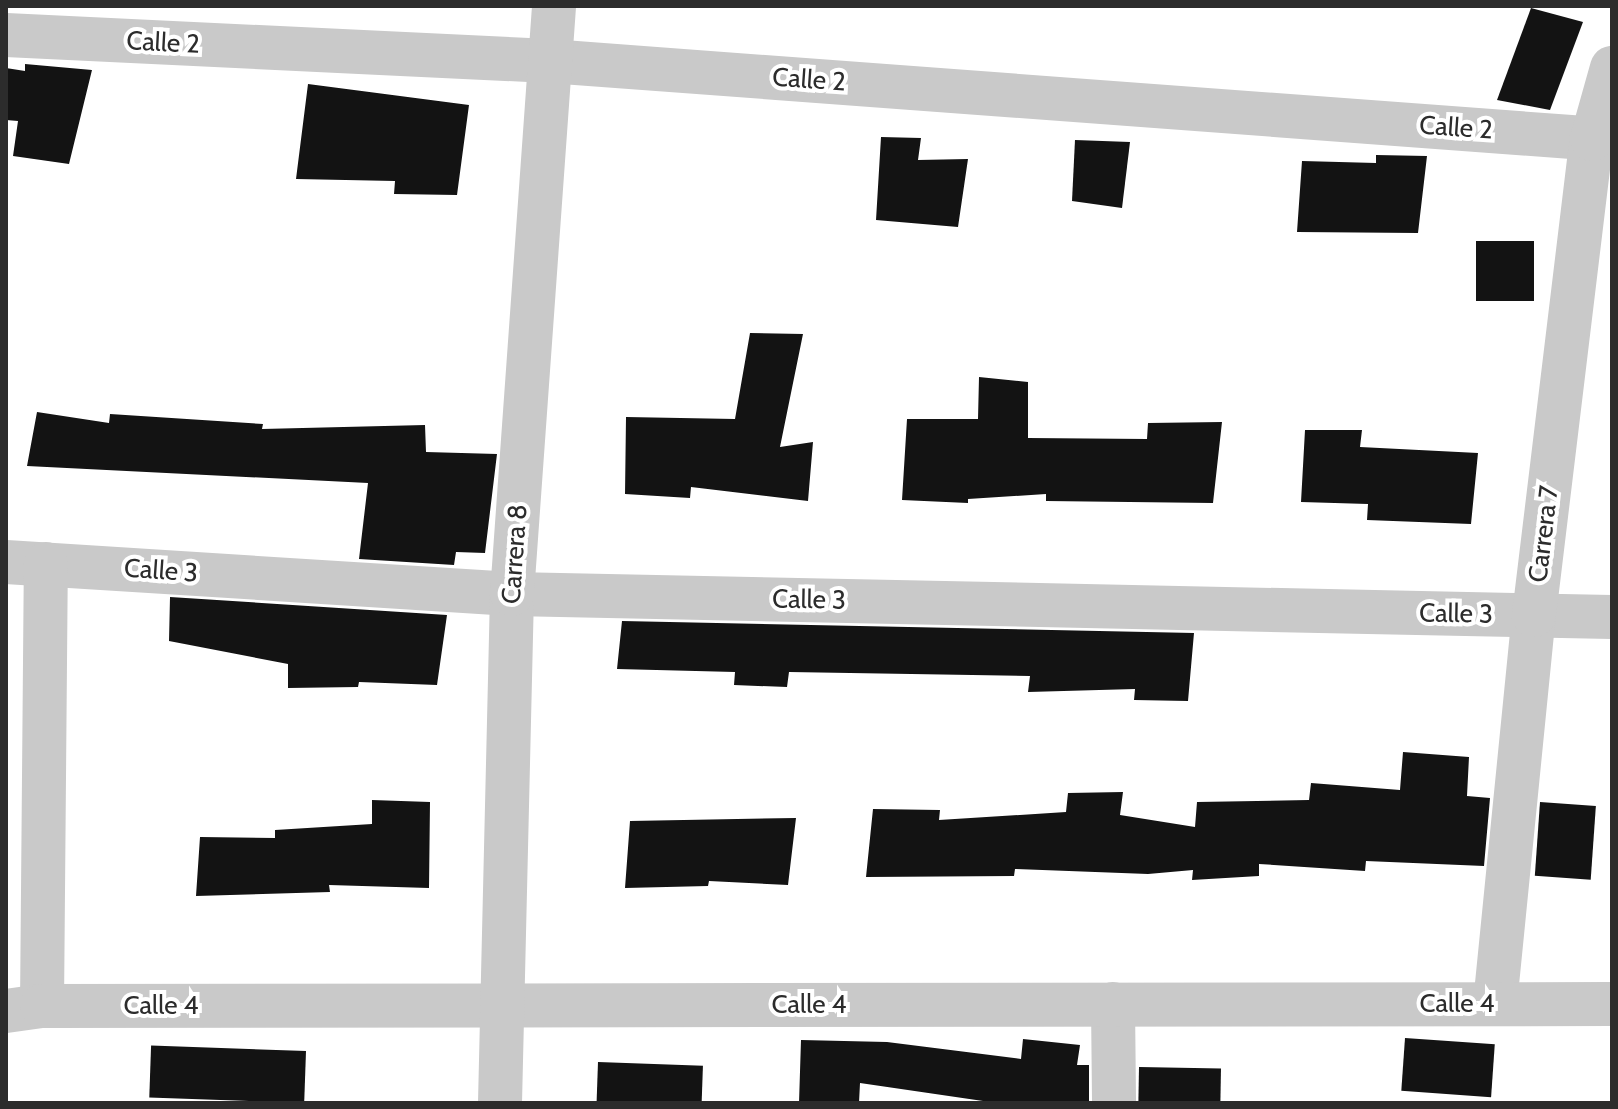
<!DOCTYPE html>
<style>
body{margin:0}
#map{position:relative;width:1618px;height:1109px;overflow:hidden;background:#fff;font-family:Cabin,sans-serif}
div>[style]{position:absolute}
.building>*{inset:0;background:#131313;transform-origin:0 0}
.minor>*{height:44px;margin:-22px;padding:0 22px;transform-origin:22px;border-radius:22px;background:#c9c9c9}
span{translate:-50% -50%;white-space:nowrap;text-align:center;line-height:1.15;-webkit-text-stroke:8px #fff;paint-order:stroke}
.street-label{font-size:26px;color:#2c2c2c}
.frame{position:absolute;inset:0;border:8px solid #2c2c2c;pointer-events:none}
</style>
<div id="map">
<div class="building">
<i style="clip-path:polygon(1531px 8px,1583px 22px,1550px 110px,1497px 100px)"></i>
<i style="clip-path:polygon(25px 64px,92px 70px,69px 164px,13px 156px,18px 121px,6px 120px,6px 68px,25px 71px)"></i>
<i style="clip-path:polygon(308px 84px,469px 105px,457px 195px,394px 194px,395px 181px,296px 179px)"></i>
<i style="clip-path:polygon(881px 137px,921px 138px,918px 160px,968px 159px,958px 227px,876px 220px)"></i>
<i style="clip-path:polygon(1075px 140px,1130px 142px,1122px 208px,1072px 201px)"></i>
<i style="clip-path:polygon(1376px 155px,1427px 156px,1418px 233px,1297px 232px,1302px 161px,1376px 163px)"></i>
<i style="left:1476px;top:241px;width:58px;height:60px"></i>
<i style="clip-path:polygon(750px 333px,803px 334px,780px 447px,813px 442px,808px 501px,691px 487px,690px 498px,625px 494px,626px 417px,735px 419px)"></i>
<i style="clip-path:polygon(979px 377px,1028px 382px,1028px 438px,1147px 439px,1148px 423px,1222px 422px,1213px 503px,1046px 501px,1046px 494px,968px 499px,968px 503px,902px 500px,907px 419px,978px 419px)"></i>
<i style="clip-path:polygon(37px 412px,109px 423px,110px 414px,263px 424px,262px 429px,425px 425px,426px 452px,497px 454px,485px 553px,456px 552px,454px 565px,359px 559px,368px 483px,27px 466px)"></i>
<i style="clip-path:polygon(1305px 430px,1362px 430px,1360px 447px,1478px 453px,1471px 524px,1367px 520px,1368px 504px,1301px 502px)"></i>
<i style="clip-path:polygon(170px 597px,447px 615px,437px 685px,359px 682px,358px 687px,288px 688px,288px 664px,169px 641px)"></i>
<i style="clip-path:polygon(622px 621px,1194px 633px,1188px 701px,1134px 700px,1135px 689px,1028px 692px,1030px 676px,789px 672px,787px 687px,734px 685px,735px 672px,617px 669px)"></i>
<i style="clip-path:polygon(1403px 752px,1469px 757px,1467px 796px,1490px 798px,1484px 866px,1366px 861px,1365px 871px,1259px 864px,1259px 876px,1192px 880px,1193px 870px,1148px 874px,1015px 869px,1014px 876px,866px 877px,873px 809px,940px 810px,939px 820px,1066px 812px,1068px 793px,1123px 792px,1120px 815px,1195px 827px,1197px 802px,1309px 800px,1311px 783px,1400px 790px)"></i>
<i style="clip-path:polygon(372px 800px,430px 802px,429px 888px,329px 885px,330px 892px,196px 896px,200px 837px,275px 838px,275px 830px,372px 824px)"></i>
<i style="left:1540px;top:802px;width:56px;height:74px;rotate:4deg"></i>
<i style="clip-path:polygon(796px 818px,788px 885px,709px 881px,708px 886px,625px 888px,630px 821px)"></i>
<i style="left:1405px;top:1038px;width:90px;height:53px;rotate:4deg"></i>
<i style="clip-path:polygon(1023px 1039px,1080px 1045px,1077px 1065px,1089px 1065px,1089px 1103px,983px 1101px,860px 1083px,859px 1103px,799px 1103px,801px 1040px,887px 1042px,1021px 1059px)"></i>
<i style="left:306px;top:1051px;width:52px;height:155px;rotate:92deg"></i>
<i style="left:598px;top:1062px;width:105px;height:41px;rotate:2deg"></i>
<i style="left:1139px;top:1067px;width:82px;height:36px;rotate:1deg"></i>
</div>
<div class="minor">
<i style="left:6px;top:35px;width:544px;rotate:2.74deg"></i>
<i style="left:549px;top:61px;width:1066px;rotate:4.25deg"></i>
<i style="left:6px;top:562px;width:507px;rotate:3.62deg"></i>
<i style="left:512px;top:594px;width:1100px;rotate:1.2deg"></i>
<i style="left:1113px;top:1004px;width:99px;rotate:89.4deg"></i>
<i style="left:1495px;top:1004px;width:391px;rotate:-84.3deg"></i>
<i style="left:1534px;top:615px;width:480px;rotate:-83.1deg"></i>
<i style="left:1592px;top:139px;width:74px;rotate:-74.3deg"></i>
<i style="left:42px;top:1006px;width:442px;rotate:-89.5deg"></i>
<i style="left:6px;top:1011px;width:36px;rotate:-8deg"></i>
<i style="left:42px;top:1006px;width:1570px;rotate:-0.07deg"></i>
<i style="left:500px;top:1103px;width:509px;rotate:-88.65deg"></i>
<i style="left:512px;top:594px;width:589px;rotate:-85.91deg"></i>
</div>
<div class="street-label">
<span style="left:163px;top:43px;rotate:3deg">Calle 2</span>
<span style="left:809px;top:80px;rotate:4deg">Calle 2</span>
<span style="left:1456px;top:128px;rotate:4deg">Calle 2</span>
<span style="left:1544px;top:534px;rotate:-83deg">Carrera 7</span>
<span style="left:515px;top:554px;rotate:-86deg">Carrera 8</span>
<span style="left:161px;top:571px;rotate:4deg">Calle 3</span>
<span style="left:809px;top:600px;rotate:1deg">Calle 3</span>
<span style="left:1456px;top:614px;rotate:1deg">Calle 3</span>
<span style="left:1457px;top:1004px">Calle 4</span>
<span style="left:809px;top:1005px">Calle 4</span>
<span style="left:161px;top:1006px">Calle 4</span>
</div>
<div class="frame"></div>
</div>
